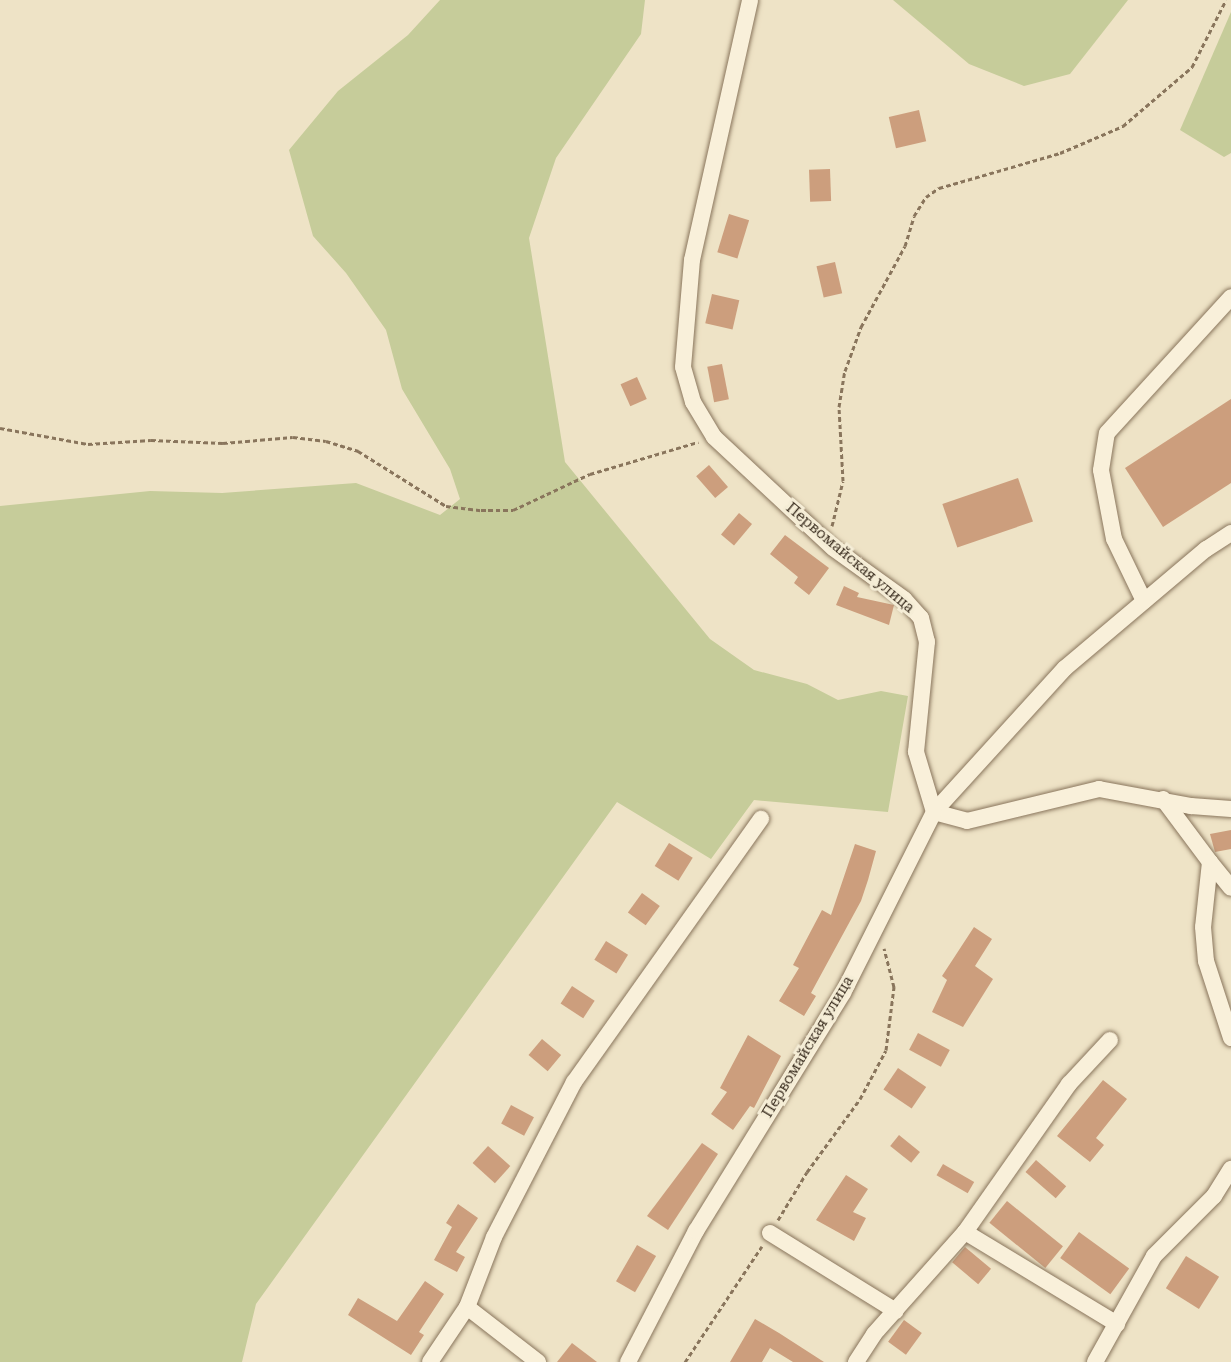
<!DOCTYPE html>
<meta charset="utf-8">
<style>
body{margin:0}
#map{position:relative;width:1231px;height:1362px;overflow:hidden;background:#eee3c6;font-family:"Roboto Serif",serif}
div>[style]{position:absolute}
.green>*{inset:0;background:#c6cc9a}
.building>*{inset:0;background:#cc9e7d;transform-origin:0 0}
.path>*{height:3px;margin-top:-1.5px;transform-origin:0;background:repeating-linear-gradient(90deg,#89755c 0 4.5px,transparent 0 7.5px)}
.roads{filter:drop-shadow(0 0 2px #89755c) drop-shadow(0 0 2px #89755c)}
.minor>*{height:16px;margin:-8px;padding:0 8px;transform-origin:8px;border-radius:8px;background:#f9f0da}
span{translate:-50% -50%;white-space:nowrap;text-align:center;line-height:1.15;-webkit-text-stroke:6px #f5edd6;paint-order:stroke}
.street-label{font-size:15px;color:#3a2d1f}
</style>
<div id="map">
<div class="green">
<i style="clip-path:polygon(440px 0,645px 0,641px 34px,556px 158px,529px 238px,565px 462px,710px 639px,754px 670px,807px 684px,838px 700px,881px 691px,908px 696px,888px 812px,754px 800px,711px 859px,617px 802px,256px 1304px,242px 1362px,0 1362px,0 506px,150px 491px,222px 493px,356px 483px,440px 515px,460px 499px,450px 469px,402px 389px,386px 330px,346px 273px,313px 236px,289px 150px,338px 91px,408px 35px)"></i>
<i style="clip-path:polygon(893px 0,1128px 0,1070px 74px,1024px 86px,969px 64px)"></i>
<i style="clip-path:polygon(1231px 12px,1231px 153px,1224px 157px,1180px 130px)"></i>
</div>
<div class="building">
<i style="left:919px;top:110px;width:32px;height:31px;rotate:77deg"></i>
<i style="left:830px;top:169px;width:32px;height:21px;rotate:88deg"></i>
<i style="left:729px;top:214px;width:21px;height:40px;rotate:17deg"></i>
<i style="left:835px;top:262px;width:32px;height:19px;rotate:77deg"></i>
<i style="left:712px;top:294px;width:28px;height:30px;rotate:13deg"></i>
<i style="left:722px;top:364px;width:36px;height:15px;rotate:79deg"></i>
<i style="left:637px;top:377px;width:24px;height:18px;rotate:66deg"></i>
<i style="clip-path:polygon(1231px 399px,1231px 483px,1163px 527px,1125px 468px)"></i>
<i style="left:709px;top:465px;width:29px;height:17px;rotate:49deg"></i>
<i style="left:1018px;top:478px;width:46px;height:80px;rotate:71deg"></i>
<i style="left:739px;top:513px;width:17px;height:28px;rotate:40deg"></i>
<i style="clip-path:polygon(785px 535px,829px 568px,809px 595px,794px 583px,798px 577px,770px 554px)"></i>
<i style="clip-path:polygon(844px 586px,859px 593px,857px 597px,894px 605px,889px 625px,836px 605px)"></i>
<i style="clip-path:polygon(1231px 830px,1231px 849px,1215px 852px,1210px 834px)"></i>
<i style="left:669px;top:843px;width:28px;height:27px;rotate:32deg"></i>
<i style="clip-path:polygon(855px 844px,876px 851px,868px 880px,861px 901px,811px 993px,816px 996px,804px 1016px,779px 1001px,799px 968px,793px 965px,822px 910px,831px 915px)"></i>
<i style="left:642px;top:893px;width:22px;height:24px;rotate:36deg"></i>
<i style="clip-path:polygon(974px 927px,992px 939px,975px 966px,993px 979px,963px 1027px,932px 1012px,947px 980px,942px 976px)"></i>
<i style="left:606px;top:941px;width:26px;height:22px;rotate:32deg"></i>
<i style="left:572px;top:986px;width:27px;height:21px;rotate:33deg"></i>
<i style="left:918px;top:1033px;width:36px;height:19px;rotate:28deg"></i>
<i style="clip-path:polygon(748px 1035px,781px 1056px,754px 1108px,750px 1106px,733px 1130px,711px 1114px,727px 1092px,720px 1088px)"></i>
<i style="left:542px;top:1039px;width:25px;height:21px;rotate:40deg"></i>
<i style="left:898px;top:1068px;width:34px;height:26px;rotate:34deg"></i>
<i style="clip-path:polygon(1103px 1080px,1127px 1099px,1096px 1138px,1104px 1145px,1090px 1162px,1057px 1136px)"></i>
<i style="left:511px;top:1105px;width:26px;height:21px;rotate:28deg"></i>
<i style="left:899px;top:1135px;width:27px;height:14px;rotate:39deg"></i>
<i style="clip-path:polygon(702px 1143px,718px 1154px,668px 1230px,647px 1216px)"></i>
<i style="left:488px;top:1146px;width:30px;height:23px;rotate:42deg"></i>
<i style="left:1036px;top:1160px;width:40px;height:16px;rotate:41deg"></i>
<i style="left:943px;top:1164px;width:36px;height:13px;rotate:30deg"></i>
<i style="clip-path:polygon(846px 1175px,868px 1189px,853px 1212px,866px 1218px,854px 1241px,816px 1220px)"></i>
<i style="left:1007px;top:1201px;width:72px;height:28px;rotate:39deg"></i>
<i style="clip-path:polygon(458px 1204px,478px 1218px,456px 1252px,465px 1257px,457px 1272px,434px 1260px,452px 1227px,446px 1223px)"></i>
<i style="left:1079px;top:1232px;width:62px;height:32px;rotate:36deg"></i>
<i style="left:637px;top:1245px;width:22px;height:42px;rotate:30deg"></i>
<i style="left:965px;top:1247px;width:34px;height:20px;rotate:40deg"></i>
<i style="left:1186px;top:1256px;width:39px;height:38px;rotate:32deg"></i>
<i style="clip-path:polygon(425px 1281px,444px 1294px,419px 1332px,424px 1335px,411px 1355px,348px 1315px,358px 1298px,397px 1321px)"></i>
<i style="clip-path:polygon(755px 1319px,779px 1333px,824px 1362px,793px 1362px,770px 1348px,762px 1362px,730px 1362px)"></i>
<i style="left:904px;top:1320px;width:22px;height:27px;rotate:36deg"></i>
<i style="clip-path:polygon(572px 1343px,597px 1362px,557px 1362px)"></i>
</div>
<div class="path">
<i style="left:0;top:428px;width:89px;rotate:10.3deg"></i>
<i style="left:88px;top:444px;width:63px;rotate:-3.6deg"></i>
<i style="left:151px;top:440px;width:72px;rotate:2.4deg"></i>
<i style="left:223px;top:443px;width:70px;rotate:-4.9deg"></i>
<i style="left:293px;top:437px;width:33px;rotate:7deg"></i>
<i style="left:326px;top:441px;width:34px;rotate:17deg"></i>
<i style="left:358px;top:451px;width:104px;rotate:32deg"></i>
<i style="left:446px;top:506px;width:35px;rotate:7deg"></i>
<i style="left:481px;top:510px;width:32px"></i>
<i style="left:513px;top:510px;width:85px;rotate:-25.1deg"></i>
<i style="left:590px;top:474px;width:113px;rotate:-16.5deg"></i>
<i style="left:832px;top:526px;width:46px;rotate:-76.3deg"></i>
<i style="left:843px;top:481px;width:74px;rotate:-93.1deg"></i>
<i style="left:839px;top:407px;width:36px;rotate:-81deg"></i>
<i style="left:845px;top:371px;width:47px;rotate:-70deg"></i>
<i style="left:861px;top:327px;width:92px;rotate:-61.5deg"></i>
<i style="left:905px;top:246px;width:31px;rotate:-73deg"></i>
<i style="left:914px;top:216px;width:22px;rotate:-58deg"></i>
<i style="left:926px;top:197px;width:16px;rotate:-35deg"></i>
<i style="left:939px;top:188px;width:126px;rotate:-16.1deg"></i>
<i style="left:1060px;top:153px;width:69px;rotate:-23.2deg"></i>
<i style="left:1123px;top:126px;width:91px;rotate:-40.5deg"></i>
<i style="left:1192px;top:67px;width:75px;rotate:-63.1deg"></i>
<i style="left:778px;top:1220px;width:56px;rotate:-58.9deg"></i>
<i style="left:807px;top:1172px;width:90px;rotate:-54deg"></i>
<i style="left:860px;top:1099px;width:55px;rotate:-62deg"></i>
<i style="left:886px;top:1050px;width:64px;rotate:-82.8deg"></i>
<i style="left:894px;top:987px;width:40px;rotate:-104.4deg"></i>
<i style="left:685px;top:1362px;width:139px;rotate:-56.4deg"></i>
</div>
<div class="roads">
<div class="minor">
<i style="left:1231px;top:533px;width:30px;rotate:147deg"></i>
<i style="left:1206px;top:549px;width:185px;rotate:139.8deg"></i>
<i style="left:1065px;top:668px;width:195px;rotate:132.3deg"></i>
<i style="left:934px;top:812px;width:34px;rotate:15deg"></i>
<i style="left:967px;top:821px;width:136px;rotate:-13.6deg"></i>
<i style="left:1099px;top:789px;width:94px;rotate:10.5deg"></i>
<i style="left:1191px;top:806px;width:40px;rotate:4.3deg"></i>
<i style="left:1144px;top:601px;width:69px;rotate:-115.8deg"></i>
<i style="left:1114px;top:539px;width:70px;rotate:-100.7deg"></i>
<i style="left:1101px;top:470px;width:37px;rotate:-81deg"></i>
<i style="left:1107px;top:433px;width:184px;rotate:-47.6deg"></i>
<i style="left:1163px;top:799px;width:79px;rotate:53.3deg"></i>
<i style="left:1210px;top:862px;width:65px;rotate:96.1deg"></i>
<i style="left:1203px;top:927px;width:34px;rotate:85deg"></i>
<i style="left:1206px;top:961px;width:81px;rotate:72deg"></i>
<i style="left:1210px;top:862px;width:33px;rotate:51deg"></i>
<i style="left:965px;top:1232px;width:178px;rotate:31.2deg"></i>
<i style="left:770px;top:1233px;width:148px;rotate:31.8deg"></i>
<i style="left:467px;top:1307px;width:90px;rotate:37.8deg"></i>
<i style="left:430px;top:1362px;width:66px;rotate:-56.1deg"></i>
<i style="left:467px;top:1307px;width:75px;rotate:-68.9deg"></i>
<i style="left:494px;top:1237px;width:174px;rotate:-62.7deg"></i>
<i style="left:574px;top:1082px;width:323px;rotate:-54.6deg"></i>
<i style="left:628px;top:1362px;width:148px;rotate:-62.6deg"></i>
<i style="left:696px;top:1231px;width:280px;rotate:-58.3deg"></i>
<i style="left:843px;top:993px;width:203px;rotate:-63.3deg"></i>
<i style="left:934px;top:812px;width:63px;rotate:-106.7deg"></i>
<i style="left:916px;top:752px;width:111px;rotate:-84.3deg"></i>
<i style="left:927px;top:642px;width:25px;rotate:-104deg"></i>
<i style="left:921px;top:618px;width:25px;rotate:-132deg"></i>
<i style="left:904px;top:599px;width:87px;rotate:-144.3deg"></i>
<i style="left:833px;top:548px;width:163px;rotate:-137deg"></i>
<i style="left:714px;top:437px;width:41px;rotate:-121deg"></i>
<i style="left:693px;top:402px;width:36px;rotate:-106deg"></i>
<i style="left:683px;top:367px;width:107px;rotate:-85.2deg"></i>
<i style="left:692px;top:260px;width:266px;rotate:-77.4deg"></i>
<i style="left:856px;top:1362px;width:33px;rotate:-57deg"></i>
<i style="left:874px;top:1334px;width:137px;rotate:-48.3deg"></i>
<i style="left:965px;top:1232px;width:181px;rotate:-54.9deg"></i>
<i style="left:1069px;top:1084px;width:60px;rotate:-47deg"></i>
<i style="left:1095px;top:1362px;width:121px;rotate:-60.9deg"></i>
<i style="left:1154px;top:1256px;width:85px;rotate:-45deg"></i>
<i style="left:1214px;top:1196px;width:32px;rotate:-58deg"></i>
</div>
</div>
<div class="street-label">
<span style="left:850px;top:558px;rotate:40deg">Первомайская улица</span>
<span style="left:808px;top:1047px;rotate:-59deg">Первомайская улица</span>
</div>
</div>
